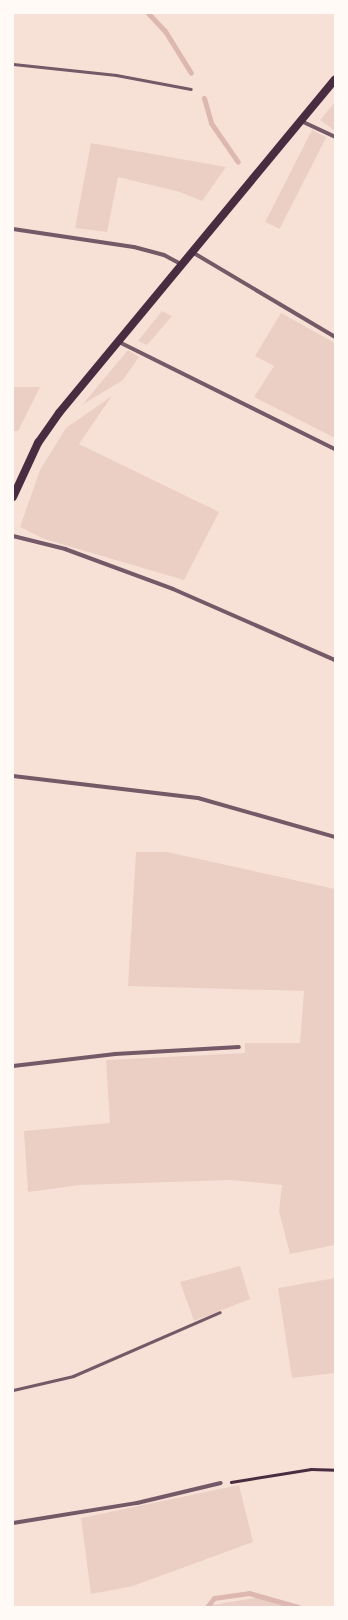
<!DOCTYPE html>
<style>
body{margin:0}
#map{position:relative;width:348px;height:1620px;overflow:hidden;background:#f7e1d7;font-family:"Source Sans 3",sans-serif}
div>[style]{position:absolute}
.green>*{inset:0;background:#ebcfc5;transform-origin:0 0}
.stream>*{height:5px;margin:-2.5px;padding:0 2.5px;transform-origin:2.5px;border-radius:2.5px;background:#dcb8b0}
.path>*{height:2.5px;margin:-1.25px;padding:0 1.25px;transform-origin:1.25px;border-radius:1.25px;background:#4a2c40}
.service>*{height:3px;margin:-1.5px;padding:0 1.5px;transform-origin:1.5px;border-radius:1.5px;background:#755966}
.minor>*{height:4px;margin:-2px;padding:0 2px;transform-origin:2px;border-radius:2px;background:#755966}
.secondary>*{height:8px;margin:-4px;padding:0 4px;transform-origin:4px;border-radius:4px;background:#4a2c40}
span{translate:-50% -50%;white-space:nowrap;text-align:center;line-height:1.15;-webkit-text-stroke:3px #fffaf5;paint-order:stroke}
.frame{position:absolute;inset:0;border:14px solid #fffaf5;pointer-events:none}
</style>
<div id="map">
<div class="green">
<i style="clip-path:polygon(335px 102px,335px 131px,320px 120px)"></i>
<i style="left:312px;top:130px;width:16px;height:103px;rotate:27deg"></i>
<i style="clip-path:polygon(91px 143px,102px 145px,226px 167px,202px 201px,180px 192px,118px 177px,107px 232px,75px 228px)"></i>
<i style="clip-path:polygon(162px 311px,172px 316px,147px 345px,138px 341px)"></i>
<i style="clip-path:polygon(281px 313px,335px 343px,335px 438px,254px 397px,274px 366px,255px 356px)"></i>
<i style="clip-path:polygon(128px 350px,139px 357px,123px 380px,82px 405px)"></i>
<i style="clip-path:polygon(13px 387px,40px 387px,18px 431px,13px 431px)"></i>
<i style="clip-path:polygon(112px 396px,79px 444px,219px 512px,184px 580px,44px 539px,20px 527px,40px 470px,66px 428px)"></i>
<i style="clip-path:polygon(136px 852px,167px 852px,335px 889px,335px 1245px,290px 1254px,279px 1211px,282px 1185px,231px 1180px,80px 1185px,28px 1192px,24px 1131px,110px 1123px,106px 1060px,245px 1053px,245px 1043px,300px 1043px,304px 991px,128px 986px)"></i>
<i style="clip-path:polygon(240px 1266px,250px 1299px,194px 1321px,180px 1282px)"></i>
<i style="clip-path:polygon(335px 1278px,335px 1373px,292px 1378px,278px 1288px)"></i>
<i style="clip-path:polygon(239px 1485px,253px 1542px,133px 1586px,91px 1594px,81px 1518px)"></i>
<i style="clip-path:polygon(266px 1596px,287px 1607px,199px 1607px)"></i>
</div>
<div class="stream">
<i style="left:148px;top:13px;width:25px;rotate:47deg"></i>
<i style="left:165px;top:31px;width:49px;rotate:58.2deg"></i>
<i style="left:204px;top:98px;width:26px;rotate:74deg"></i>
<i style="left:211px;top:123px;width:47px;rotate:55.3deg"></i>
<i style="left:207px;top:1607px;width:11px;rotate:-52deg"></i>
<i style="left:214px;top:1598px;width:35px;rotate:-8deg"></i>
<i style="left:249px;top:1593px;width:51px;rotate:15.9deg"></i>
</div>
<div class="path">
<i style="left:231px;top:1482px;width:81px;rotate:-9.2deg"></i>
<i style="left:311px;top:1469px;width:24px;rotate:2deg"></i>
</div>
<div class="service">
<i style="left:13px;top:64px;width:104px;rotate:6.1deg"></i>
<i style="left:116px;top:75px;width:76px;rotate:10.6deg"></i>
<i style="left:13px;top:1390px;width:62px;rotate:-13.1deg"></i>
<i style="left:73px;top:1376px;width:160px;rotate:-23.5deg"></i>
</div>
<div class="minor">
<i style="left:301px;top:121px;width:38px;rotate:25deg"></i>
<i style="left:13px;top:229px;width:122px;rotate:8.5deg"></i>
<i style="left:134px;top:247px;width:31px;rotate:15deg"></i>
<i style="left:164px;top:255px;width:19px;rotate:28deg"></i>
<i style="left:192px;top:252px;width:166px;rotate:30.7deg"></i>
<i style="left:117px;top:341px;width:243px;rotate:26.4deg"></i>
<i style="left:13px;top:536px;width:54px;rotate:14deg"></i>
<i style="left:65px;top:549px;width:115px;rotate:20.3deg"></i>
<i style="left:173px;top:589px;width:177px;rotate:23.7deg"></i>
<i style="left:13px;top:776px;width:186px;rotate:6.8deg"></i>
<i style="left:198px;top:798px;width:142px;rotate:15.9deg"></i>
<i style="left:13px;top:1066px;width:103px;rotate:-6.7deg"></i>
<i style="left:115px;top:1054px;width:124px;rotate:-3.2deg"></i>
<i style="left:13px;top:1523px;width:126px;rotate:-9.2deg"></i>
<i style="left:137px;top:1503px;width:86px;rotate:-13.4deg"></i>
</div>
<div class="secondary">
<i style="left:13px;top:497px;width:60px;rotate:-65.2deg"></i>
<i style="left:38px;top:443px;width:37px;rotate:-55deg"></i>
<i style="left:59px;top:413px;width:433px;rotate:-50.4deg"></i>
</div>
<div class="frame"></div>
</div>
